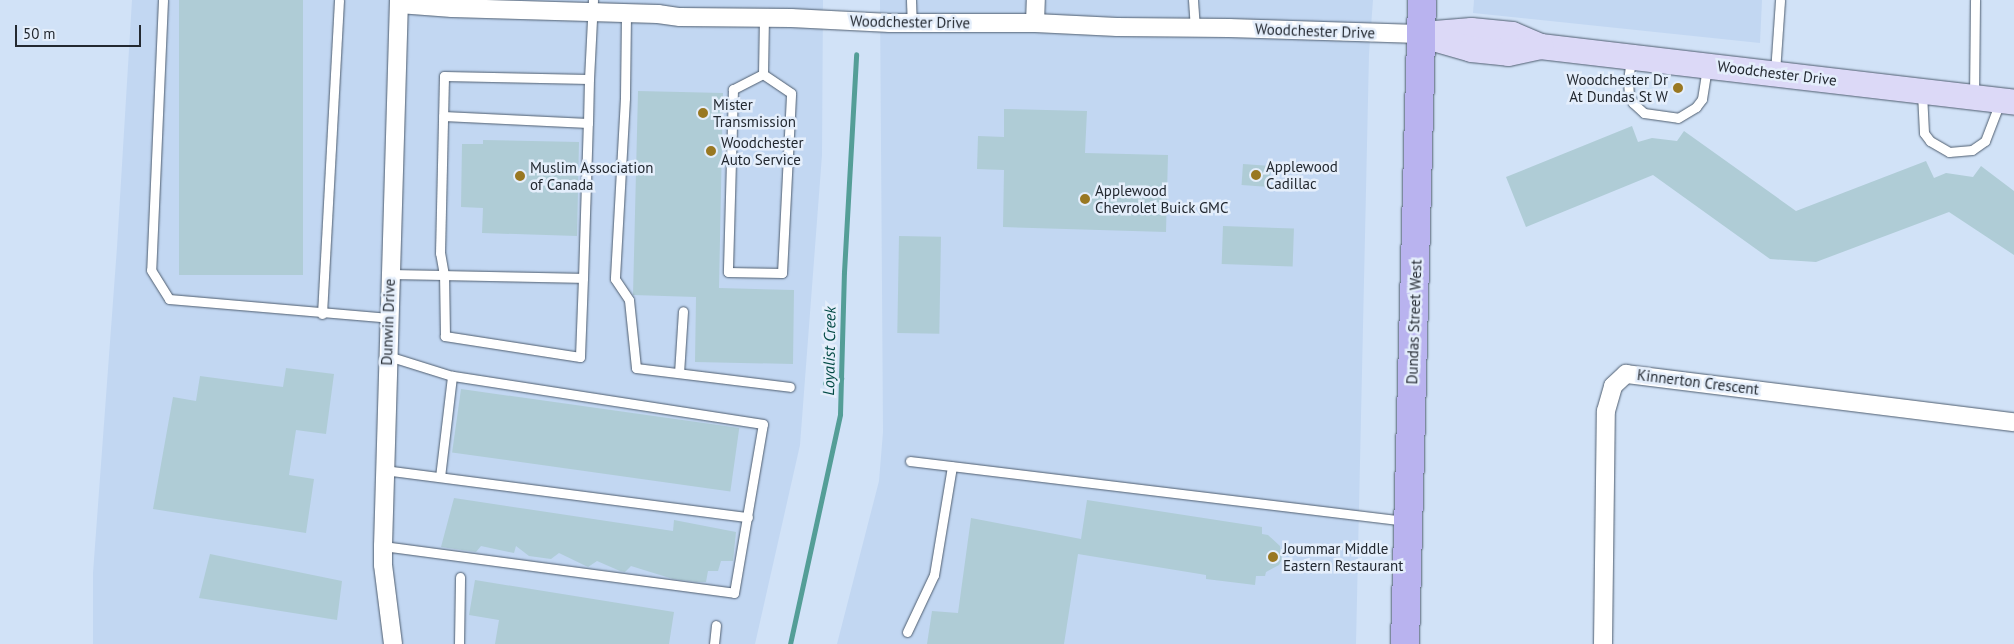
<!DOCTYPE html>
<style>
body{margin:0}
#map{position:relative;width:2014px;height:644px;overflow:hidden;background:#d1e2f7;font-family:"PT Sans",sans-serif}
div>[style]{position:absolute}
.built>*{inset:0;background:#c2d7f2}
.stream>*{height:5px;margin:-2.5px;padding:0 2.5px;transform-origin:2.5px;border-radius:2.5px;background:#549e97}
.building>*{inset:0;background:#afccd6;transform-origin:0 0}
.roads{filter:drop-shadow(0 0 1px #4e5d6f) drop-shadow(0 0 1px #4e5d6f)}
.lane>*{height:9px;margin:-4.5px;padding:0 4.5px;transform-origin:4.5px;border-radius:4.5px;background:#fff}
.street>*{height:18px;margin:-9px;padding:0 9px;transform-origin:9px;border-radius:9px;background:#fff}
.secondary>*{height:25px;margin:-12.5px;padding:0 12.5px;transform-origin:12.5px;border-radius:12.5px;background:#dcd9f7}
.primary>*{height:28px;margin:-14px;padding:0 14px;transform-origin:14px;border-radius:14px;background:#b9b3ef}
.dots>*{width:14px;height:14px;translate:-50% -50%;box-sizing:border-box;border:2px solid #e4eefb;border-radius:50%}
span{translate:-50% -50%;white-space:nowrap;text-align:center;line-height:1.15;-webkit-text-stroke:5px #e4eefb;paint-order:stroke}
.street-label{font-size:15px;color:#232931}
.poi-label{font-size:15px;color:#232931}
.right{translate:-100% -50%;text-align:right}
.left{translate:0 -50%;text-align:left}
.water-label{font-size:16px;color:#044b46;font-style:italic}
.scale{position:absolute;left:15px;top:25px;width:126px;height:22px;box-sizing:border-box;border:2px solid #232931;border-top:0;padding-left:6px;font-size:15px;line-height:18px;white-space:nowrap;color:#232931;-webkit-text-stroke:4px #e4eefb;paint-order:stroke}
</style>
<div id="map">
<div class="built">
<i style="clip-path:polygon(132px 0,823px 0,822px 155px,800px 445px,755px 644px,93px 644px,93px 573px,117px 247px)"></i>
<i style="clip-path:polygon(880px 0,1373px 0,1369px 54px,1356px 644px,837px 644px,879px 481px,883px 432px)"></i>
<i style="clip-path:polygon(1474px 0,1762px 0,1760px 43px,1473px 13px)"></i>
</div>
<div class="stream">
<i style="left:825px;top:383px;width:17px;rotate:-17deg"></i>
<i style="left:790px;top:644px;width:235px;rotate:-77.7deg"></i>
<i style="left:840px;top:414px;width:142px;rotate:-88.4deg"></i>
<i style="left:844px;top:272px;width:218px;rotate:-86.8deg"></i>
</div>
<div class="building">
<i style="left:179px;top:0;width:124px;height:275px"></i>
<i style="clip-path:polygon(638px 91px,723px 93px,719px 288px,794px 290px,793px 364px,695px 362px,696px 297px,633px 295px)"></i>
<i style="clip-path:polygon(1004px 109px,1087px 111px,1085px 153px,1168px 155px,1166px 232px,1003px 227px,1004px 170px,977px 169px,978px 136px,1004px 137px)"></i>
<i style="clip-path:polygon(1632px 126px,1638px 142px,1652px 138px,1677px 141px,1684px 131px,1796px 211px,1926px 161px,1934px 178px,1946px 173px,1973px 177px,1981px 166px,2014px 191px,2014px 255px,1949px 212px,1816px 262px,1770px 259px,1653px 175px,1526px 227px,1506px 177px)"></i>
<i style="clip-path:polygon(483px 140px,579px 142px,577px 236px,482px 233px,483px 208px,461px 207px,462px 144px,483px 144px)"></i>
<i style="left:1243px;top:164px;width:28px;height:21px;rotate:4deg"></i>
<i style="left:1223px;top:226px;width:71px;height:38px;rotate:2deg"></i>
<i style="left:899px;top:236px;width:42px;height:97px;rotate:1deg"></i>
<i style="clip-path:polygon(286px 368px,334px 374px,326px 434px,296px 430px,289px 475px,314px 479px,306px 533px,153px 509px,173px 397px,196px 401px,200px 376px,283px 387px)"></i>
<i style="left:461px;top:389px;width:281px;height:64px;rotate:8deg"></i>
<i style="clip-path:polygon(454px 498px,673px 531px,674px 520px,736px 532px,733px 561px,721px 561px,718px 571px,708px 571px,706px 582px,697px 582px,673px 579px,631px 566px,625px 572px,620px 571px,597px 561px,588px 567px,559px 553px,551px 559px,529px 556px,516px 546px,514px 553px,481px 546px,476px 552px,441px 547px)"></i>
<i style="clip-path:polygon(1087px 500px,1262px 527px,1262px 534px,1268px 535px,1280px 546px,1282px 559px,1279px 565px,1266px 572px,1265px 576px,1256px 576px,1255px 585px,1206px 579px,1206px 575px,1078px 554px,1064px 644px,927px 644px,932px 611px,958px 613px,971px 518px,1081px 539px)"></i>
<i style="clip-path:polygon(210px 554px,342px 581px,337px 620px,199px 598px)"></i>
<i style="clip-path:polygon(475px 580px,674px 612px,669px 644px,495px 644px,499px 620px,469px 615px)"></i>
</div>
<div class="roads">
<div class="lane">
<i style="left:163px;top:0;width:270px;rotate:92.5deg"></i>
<i style="left:151px;top:270px;width:34px;rotate:58deg"></i>
<i style="left:169px;top:299px;width:221px;rotate:4.9deg"></i>
<i style="left:911px;top:0;width:23px;rotate:88deg"></i>
<i style="left:1193px;top:0;width:28px;rotate:86deg"></i>
<i style="left:626px;top:14px;width:84px;rotate:90.7deg"></i>
<i style="left:625px;top:98px;width:181px;rotate:93.2deg"></i>
<i style="left:615px;top:279px;width:25px;rotate:56deg"></i>
<i style="left:629px;top:300px;width:68px;rotate:84.1deg"></i>
<i style="left:636px;top:368px;width:155px;rotate:7deg"></i>
<i style="left:1631px;top:59px;width:22px;rotate:98deg"></i>
<i style="left:1628px;top:81px;width:15px;rotate:86deg"></i>
<i style="left:1629px;top:96px;width:8px;rotate:60deg"></i>
<i style="left:1633px;top:103px;width:15px;rotate:42deg"></i>
<i style="left:1644px;top:113px;width:34px;rotate:8deg"></i>
<i style="left:1678px;top:118px;width:21px;rotate:-31deg"></i>
<i style="left:1696px;top:107px;width:10px;rotate:-53deg"></i>
<i style="left:1702px;top:99px;width:33px;rotate:-81deg"></i>
<i style="left:1775px;top:72px;width:72px;rotate:-86deg"></i>
<i style="left:763px;top:74px;width:34px;rotate:153deg"></i>
<i style="left:733px;top:89px;width:183px;rotate:91.6deg"></i>
<i style="left:728px;top:272px;width:54px;rotate:1.1deg"></i>
<i style="left:782px;top:273px;width:180px;rotate:-87.1deg"></i>
<i style="left:791px;top:93px;width:34px;rotate:-146deg"></i>
<i style="left:763px;top:74px;width:56px;rotate:-89deg"></i>
<i style="left:589px;top:79px;width:79px;rotate:-87.1deg"></i>
<i style="left:1922px;top:93px;width:40px;rotate:87.1deg"></i>
<i style="left:1924px;top:133px;width:10px;rotate:53deg"></i>
<i style="left:1930px;top:141px;width:22px;rotate:30deg"></i>
<i style="left:1949px;top:152px;width:23px;rotate:-5deg"></i>
<i style="left:1972px;top:150px;width:16px;rotate:-35deg"></i>
<i style="left:1985px;top:141px;width:42px;rotate:-69deg"></i>
<i style="left:1974px;top:97px;width:97px;rotate:-89.4deg"></i>
<i style="left:390px;top:274px;width:54px;rotate:1.1deg"></i>
<i style="left:444px;top:275px;width:139px;rotate:1.2deg"></i>
<i style="left:583px;top:278px;width:79px;rotate:92.2deg"></i>
<i style="left:580px;top:357px;width:137px;rotate:-171.2deg"></i>
<i style="left:445px;top:336px;width:61px;rotate:-90.9deg"></i>
<i style="left:444px;top:275px;width:22px;rotate:-100deg"></i>
<i style="left:440px;top:253px;width:177px;rotate:-88.7deg"></i>
<i style="left:444px;top:76px;width:145px;rotate:1.2deg"></i>
<i style="left:589px;top:79px;width:44px;rotate:91.3deg"></i>
<i style="left:588px;top:123px;width:145px;rotate:-177.2deg"></i>
<i style="left:583px;top:278px;width:155px;rotate:-88.2deg"></i>
<i style="left:322px;top:314px;width:314px;rotate:-86.9deg"></i>
<i style="left:679px;top:373px;width:62px;rotate:-86.3deg"></i>
<i style="left:910px;top:461px;width:500px;rotate:6.9deg"></i>
<i style="left:384px;top:470px;width:367px;rotate:7.4deg"></i>
<i style="left:440px;top:477px;width:102px;rotate:-83.2deg"></i>
<i style="left:383px;top:546px;width:354px;rotate:7.6deg"></i>
<i style="left:734px;top:593px;width:171px;rotate:-80.3deg"></i>
<i style="left:763px;top:424px;width:315px;rotate:-171.2deg"></i>
<i style="left:452px;top:376px;width:67px;rotate:-162.6deg"></i>
<i style="left:907px;top:632px;width:63px;rotate:-64.7deg"></i>
<i style="left:934px;top:575px;width:110px;rotate:-80.6deg"></i>
<i style="left:459px;top:644px;width:67px;rotate:-89.1deg"></i>
<i style="left:714px;top:644px;width:19px;rotate:-84deg"></i>
</div>
<div class="street">
<i style="left:399px;top:4px;width:53px;rotate:4.3deg"></i>
<i style="left:452px;top:8px;width:206px;rotate:1.7deg"></i>
<i style="left:658px;top:14px;width:22px;rotate:8deg"></i>
<i style="left:680px;top:17px;width:111px;rotate:0.5deg"></i>
<i style="left:791px;top:18px;width:99px;rotate:2.9deg"></i>
<i style="left:890px;top:23px;width:145px"></i>
<i style="left:1035px;top:23px;width:82px;rotate:2.8deg"></i>
<i style="left:1117px;top:27px;width:112px;rotate:0.5deg"></i>
<i style="left:1229px;top:28px;width:193px;rotate:1.8deg"></i>
<i style="left:1035px;top:23px;width:23px;rotate:-88deg"></i>
<i style="left:393px;top:644px;width:80px;rotate:-97.2deg"></i>
<i style="left:383px;top:565px;width:19px;rotate:-90deg"></i>
<i style="left:383px;top:546px;width:546px;rotate:-88.32deg"></i>
<i style="left:1603px;top:644px;width:233px;rotate:-89.3deg"></i>
<i style="left:1606px;top:411px;width:26px;rotate:-74deg"></i>
<i style="left:1613px;top:386px;width:18px;rotate:-43deg"></i>
<i style="left:1626px;top:374px;width:391px;rotate:7.1deg"></i>
</div>
<div class="secondary">
<i style="left:1422px;top:34px;width:49px;rotate:-4.7deg"></i>
<i style="left:1471px;top:30px;width:41px;rotate:5.6deg"></i>
<i style="left:1512px;top:34px;width:30px;rotate:23deg"></i>
<i style="left:1540px;top:46px;width:477px;rotate:6.7deg"></i>
<i style="left:1433px;top:38px;width:40px;rotate:16deg"></i>
<i style="left:1471px;top:49px;width:37px;rotate:6deg"></i>
<i style="left:1508px;top:53px;width:33px;rotate:-12deg"></i>
</div>
<div class="primary">
<i style="left:1405px;top:644px;width:644px;rotate:-88.49deg"></i>
</div>
</div>
<div class="dots">
<i style="left:1678px;top:88px;background:#997822"></i>
<i style="left:703px;top:113px;background:#997822"></i>
<i style="left:711px;top:151px;background:#997822"></i>
<i style="left:1256px;top:175px;background:#997822"></i>
<i style="left:520px;top:176px;background:#997822"></i>
<i style="left:1085px;top:199px;background:#997822"></i>
<i style="left:1273px;top:557px;background:#997822"></i>
</div>
<div class="street-label">
<span style="left:910px;top:22px;rotate:1deg">Woodchester Drive</span>
<span style="left:1315px;top:31px;rotate:2deg">Woodchester Drive</span>
<span style="left:1777px;top:73px;rotate:7deg">Woodchester Drive</span>
<span style="left:388px;top:322px;rotate:-88deg">Dunwin Drive</span>
<span style="left:1414px;top:322px;rotate:-88deg">Dundas Street West</span>
<span style="left:1698px;top:382px;rotate:7deg">Kinnerton Crescent</span>
</div>
<div class="poi-label">
<span class="right" style="left:1668px;top:88px">Woodchester Dr<br>At Dundas St W</span>
<span class="left" style="left:713px;top:113px">Mister<br>Transmission</span>
<span class="left" style="left:721px;top:151px">Woodchester<br>Auto Service</span>
<span class="left" style="left:1266px;top:175px">Applewood<br>Cadillac</span>
<span class="left" style="left:530px;top:176px">Muslim Association<br>of Canada</span>
<span class="left" style="left:1095px;top:199px">Applewood<br>Chevrolet Buick GMC</span>
<span class="left" style="left:1283px;top:557px">Joummar Middle<br>Eastern Restaurant</span>
</div>
<div class="water-label">
<span style="left:829px;top:351px;rotate:-89deg">Loyalist Creek</span>
</div>
<div class="scale">50 m</div>
</div>
